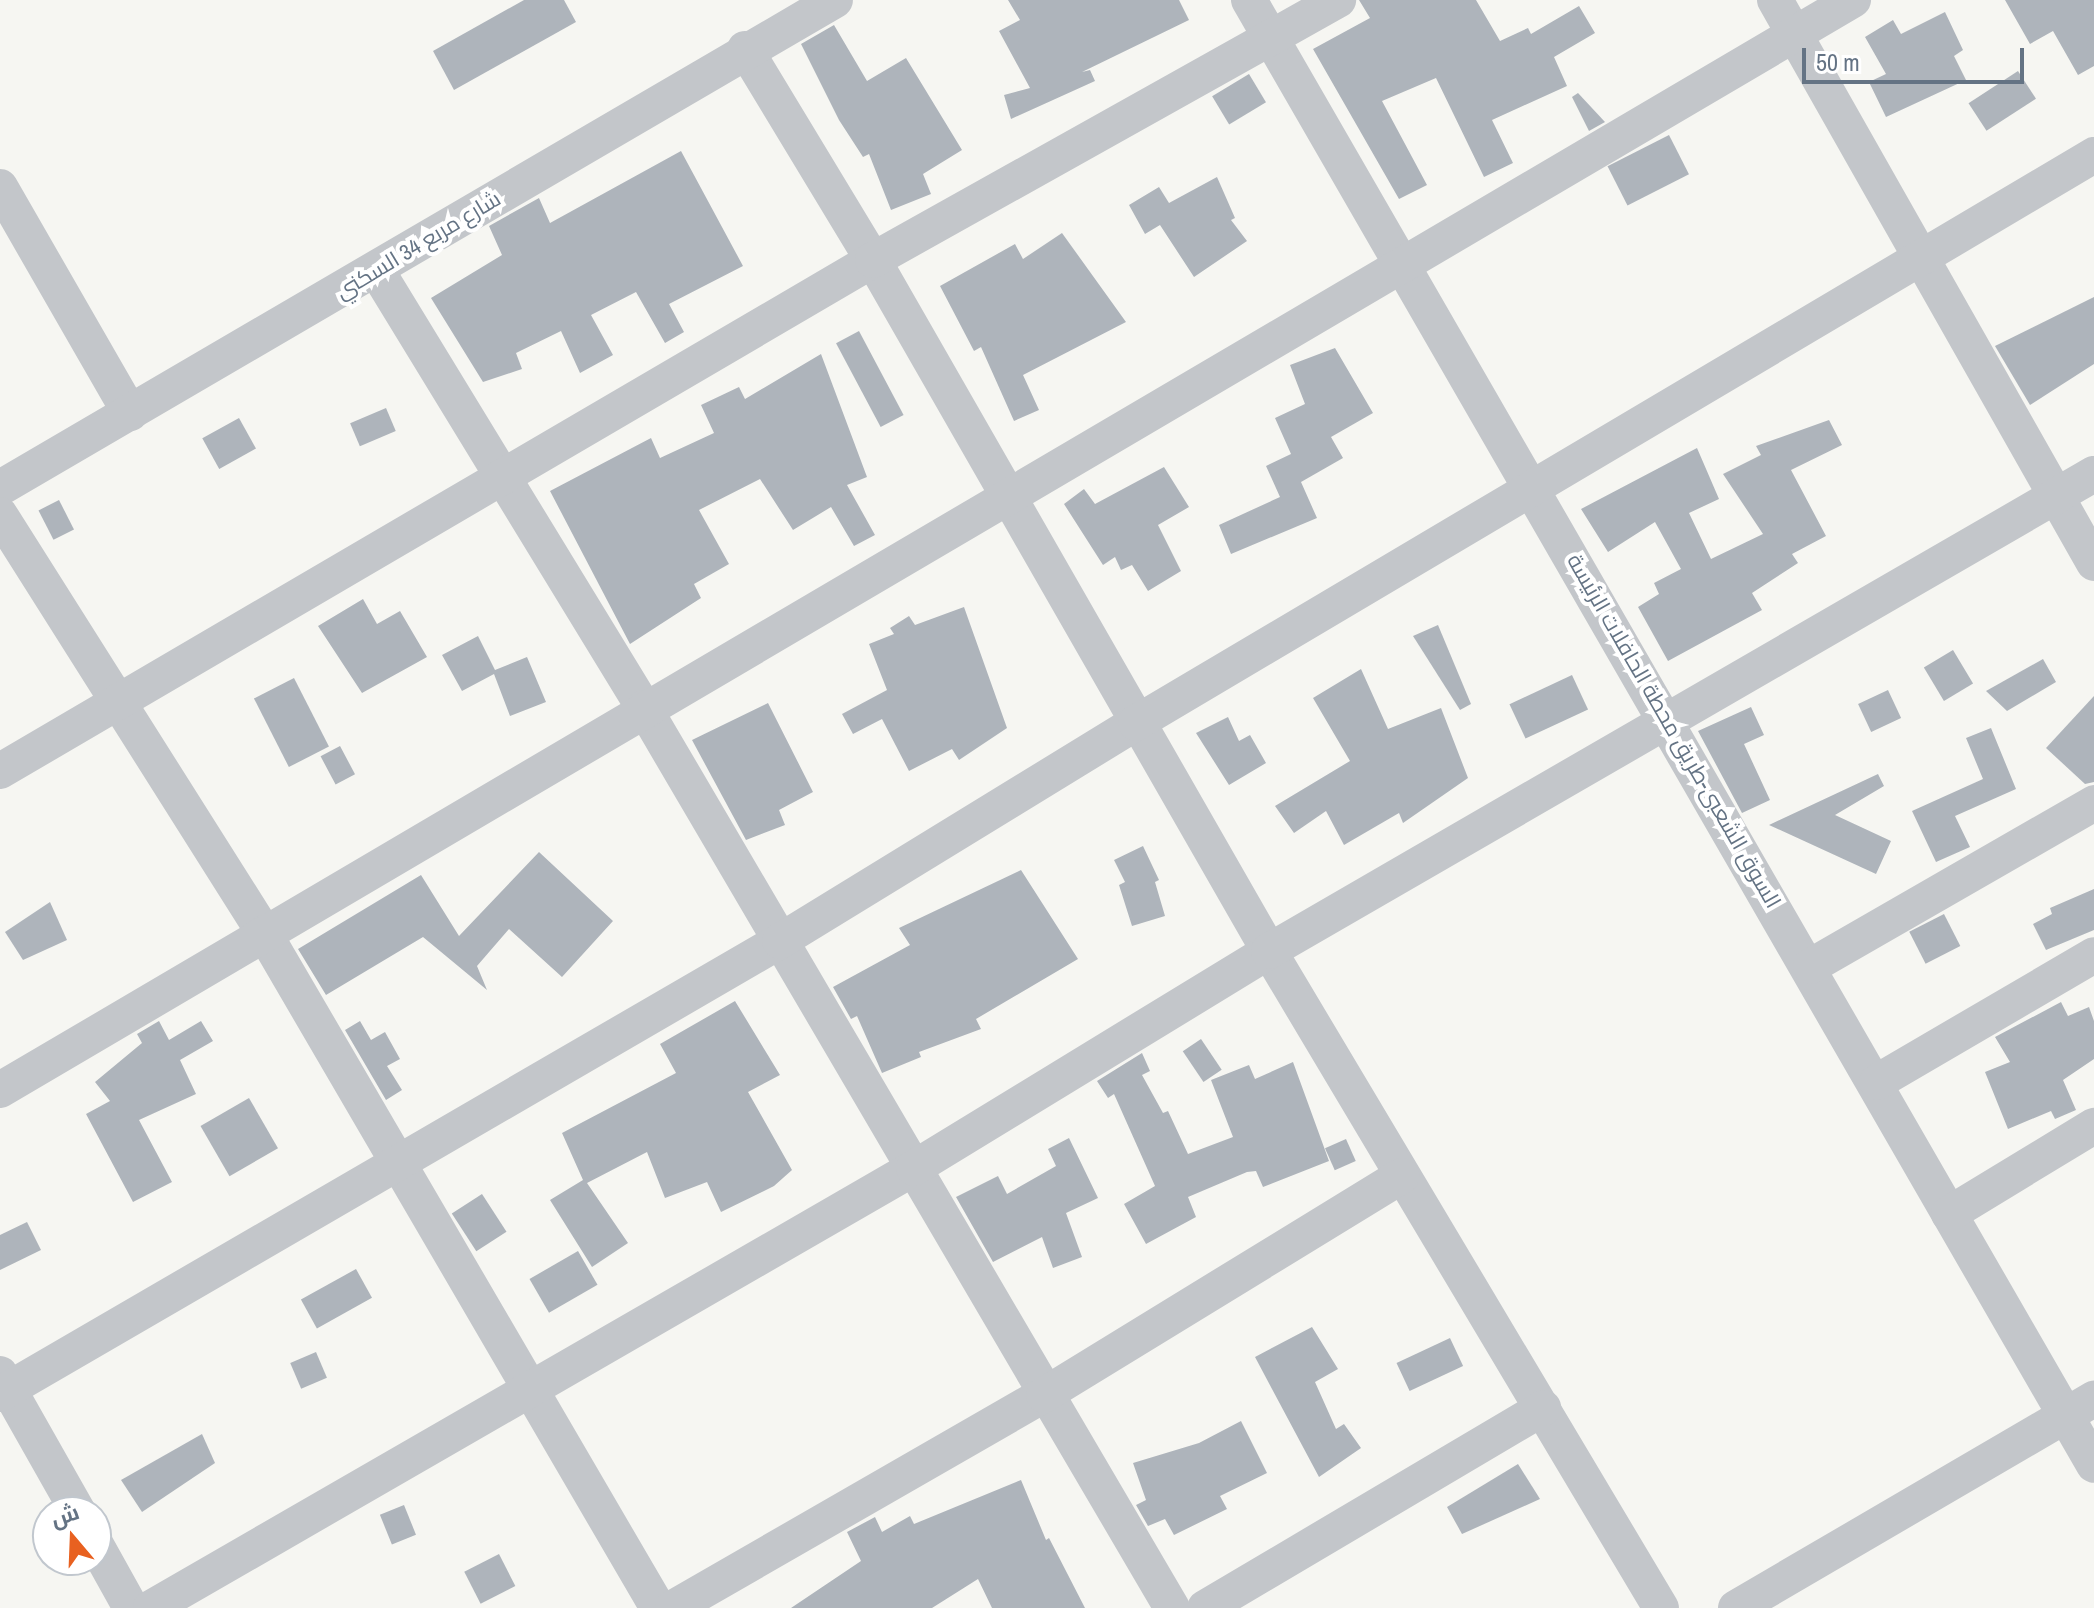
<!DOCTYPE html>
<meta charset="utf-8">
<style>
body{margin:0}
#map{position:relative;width:2094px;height:1608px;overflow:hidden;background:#f6f6f2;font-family:"Archivo Narrow",Cairo,sans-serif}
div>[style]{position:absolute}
.building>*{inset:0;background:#aeb4bb;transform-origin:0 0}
.minor>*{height:36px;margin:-18px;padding:0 18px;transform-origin:18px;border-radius:18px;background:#c3c6ca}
span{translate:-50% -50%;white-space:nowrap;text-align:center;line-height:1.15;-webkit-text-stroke:8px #fff;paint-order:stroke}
.street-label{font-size:22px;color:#647384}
.north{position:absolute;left:32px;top:1496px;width:80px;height:80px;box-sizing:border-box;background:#fff;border:2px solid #c1c7ce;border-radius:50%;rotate:341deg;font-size:22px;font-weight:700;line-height:32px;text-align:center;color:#647384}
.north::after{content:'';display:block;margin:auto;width:28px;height:36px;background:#e86120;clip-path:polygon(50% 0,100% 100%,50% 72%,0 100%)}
.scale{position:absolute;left:1802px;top:48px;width:222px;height:36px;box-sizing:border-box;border:4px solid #647384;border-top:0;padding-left:10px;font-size:24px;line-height:28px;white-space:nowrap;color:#647384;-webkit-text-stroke:6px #fff;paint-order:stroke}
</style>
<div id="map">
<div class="building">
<i style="clip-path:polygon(524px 0,564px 0,576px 22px,454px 90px,433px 51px)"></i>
<i style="clip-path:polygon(1008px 0,1179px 0,1189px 20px,1082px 72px,1090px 70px,1095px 81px,1011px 119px,1004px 95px,1030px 88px,999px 31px,1020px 20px)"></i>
<i style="clip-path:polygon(1359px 0,1476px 0,1500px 41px,1528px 28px,1531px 34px,1579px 6px,1595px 33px,1554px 57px,1567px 86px,1492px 120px,1513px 163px,1484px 177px,1436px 78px,1382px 101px,1427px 185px,1399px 199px,1313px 49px,1370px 18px)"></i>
<i style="clip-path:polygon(2005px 0,2094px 0,2094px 66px,2078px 75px,2053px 31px,2030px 44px)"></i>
<i style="clip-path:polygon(1945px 12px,1963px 50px,1954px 56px,1966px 80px,1886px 117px,1869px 82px,1886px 74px,1865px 37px,1893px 20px,1901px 34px)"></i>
<i style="clip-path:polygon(834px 25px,867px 81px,906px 58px,962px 150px,923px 174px,931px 194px,891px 210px,869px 154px,863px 157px,839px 120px,801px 44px)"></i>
<i style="left:2018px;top:71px;width:33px;height:59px;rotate:57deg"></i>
<i style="left:1249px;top:74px;width:33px;height:43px;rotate:59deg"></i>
<i style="clip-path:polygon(1578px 93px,1605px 122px,1589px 131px,1572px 97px)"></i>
<i style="left:1669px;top:135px;width:44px;height:69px;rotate:63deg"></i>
<i style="clip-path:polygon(681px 151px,743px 266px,669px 304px,684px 332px,665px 343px,636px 292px,591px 315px,613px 355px,580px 373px,561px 331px,516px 353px,522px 369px,483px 382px,431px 298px,502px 255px,489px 226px,539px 198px,550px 223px)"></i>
<i style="clip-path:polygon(1217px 177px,1235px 218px,1231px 220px,1247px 241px,1194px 277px,1160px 225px,1145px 234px,1129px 205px,1159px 187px,1169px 203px)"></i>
<i style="clip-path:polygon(1062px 233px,1126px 322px,1023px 375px,1039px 410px,1014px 421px,981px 347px,974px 351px,940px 286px,1015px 244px,1023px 259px)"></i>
<i style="clip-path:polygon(2094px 297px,2094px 364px,2030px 405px,1995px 346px)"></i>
<i style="left:859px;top:331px;width:95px;height:26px;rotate:62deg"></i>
<i style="clip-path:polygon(1335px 348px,1373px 413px,1331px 437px,1343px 458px,1301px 482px,1317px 518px,1231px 554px,1219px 525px,1280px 497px,1266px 466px,1291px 454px,1275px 418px,1305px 404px,1290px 365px)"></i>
<i style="clip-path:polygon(821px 354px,867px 477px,847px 485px,875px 535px,854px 546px,831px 507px,793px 530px,760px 479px,699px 510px,729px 564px,694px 584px,701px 598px,630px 644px,550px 491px,651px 438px,660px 458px,714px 433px,701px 405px,739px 387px,745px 399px)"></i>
<i style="left:386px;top:408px;width:25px;height:39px;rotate:67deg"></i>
<i style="left:239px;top:418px;width:35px;height:42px;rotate:61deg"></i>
<i style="clip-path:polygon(1829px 420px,1842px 445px,1791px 470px,1826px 536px,1792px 554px,1798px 563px,1752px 593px,1762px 610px,1668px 661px,1638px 607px,1659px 594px,1654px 583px,1681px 569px,1655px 522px,1608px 552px,1581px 509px,1697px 448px,1719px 499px,1689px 513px,1711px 559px,1763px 534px,1723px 474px,1761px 455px,1756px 446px)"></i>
<i style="clip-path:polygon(1164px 467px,1189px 507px,1158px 525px,1181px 571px,1148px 591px,1132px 565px,1121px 570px,1115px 557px,1103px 565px,1064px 504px,1084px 489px,1095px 504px)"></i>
<i style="left:59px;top:500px;width:33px;height:23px;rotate:63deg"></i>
<i style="clip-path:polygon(363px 599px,377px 624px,400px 611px,427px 657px,362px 693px,318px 626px)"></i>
<i style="clip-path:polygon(964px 607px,1007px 728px,959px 760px,952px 749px,909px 771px,882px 719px,853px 734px,842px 714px,887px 690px,869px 644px,894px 634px,890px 628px,909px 616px,915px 625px)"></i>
<i style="clip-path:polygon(1438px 625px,1471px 704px,1460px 710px,1413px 636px)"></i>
<i style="clip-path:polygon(478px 636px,495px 670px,527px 657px,546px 702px,510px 716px,494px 674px,462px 691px,442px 655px)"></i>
<i style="left:1953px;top:650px;width:39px;height:34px;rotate:59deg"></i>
<i style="clip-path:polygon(2043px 659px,2056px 682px,2007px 711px,1986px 691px)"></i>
<i style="clip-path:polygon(1361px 669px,1388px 729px,1441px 708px,1468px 778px,1403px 823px,1399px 813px,1344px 845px,1326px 811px,1294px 833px,1275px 806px,1350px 761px,1313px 698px)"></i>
<i style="left:1572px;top:675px;width:38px;height:69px;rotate:65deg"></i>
<i style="left:294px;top:678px;width:77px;height:45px;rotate:63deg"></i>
<i style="left:1888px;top:690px;width:31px;height:33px;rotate:65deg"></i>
<i style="clip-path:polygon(2094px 696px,2094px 782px,2085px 784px,2046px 748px)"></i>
<i style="clip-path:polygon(768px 703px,813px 792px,779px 810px,785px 825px,746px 840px,692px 740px)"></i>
<i style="clip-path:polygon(1751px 707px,1764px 735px,1744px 744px,1770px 800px,1742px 813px,1698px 731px)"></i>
<i style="clip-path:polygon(1228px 717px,1239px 741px,1250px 735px,1266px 763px,1229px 785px,1196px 733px)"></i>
<i style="clip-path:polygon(1991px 728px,2016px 789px,1955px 816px,1970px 847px,1936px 862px,1912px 811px,1983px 779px,1966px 738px)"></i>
<i style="left:340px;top:746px;width:32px;height:22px;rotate:62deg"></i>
<i style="clip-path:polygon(1878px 774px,1884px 786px,1835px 815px,1891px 841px,1876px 874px,1769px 825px)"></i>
<i style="clip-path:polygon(1143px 846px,1159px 880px,1155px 882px,1165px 916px,1132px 926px,1119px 885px,1125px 882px,1114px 860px)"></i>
<i style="clip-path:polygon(539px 852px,613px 921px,562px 977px,509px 929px,477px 966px,487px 990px,423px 937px,326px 995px,298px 949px,421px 875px,459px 936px)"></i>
<i style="clip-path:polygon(1021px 870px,1078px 959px,976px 1019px,981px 1029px,919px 1052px,921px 1057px,882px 1073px,857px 1016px,851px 1019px,833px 987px,910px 945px,899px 928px)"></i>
<i style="clip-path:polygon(2094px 889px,2094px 930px,2046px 950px,2033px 924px,2052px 914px,2050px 908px)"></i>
<i style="clip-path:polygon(50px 902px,67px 940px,23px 960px,5px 932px)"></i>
<i style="left:1944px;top:914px;width:36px;height:39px;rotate:63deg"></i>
<i style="clip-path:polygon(735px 1001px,780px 1075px,748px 1092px,792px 1170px,774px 1186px,721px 1212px,707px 1182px,665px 1198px,647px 1152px,587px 1183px,628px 1243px,592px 1267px,550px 1200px,583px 1180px,562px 1133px,676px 1073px,660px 1044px)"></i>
<i style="clip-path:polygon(2061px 1002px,2068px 1016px,2089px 1007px,2094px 1021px,2094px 1059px,2063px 1080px,2076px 1110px,2055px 1119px,2051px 1111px,2008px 1129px,1985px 1072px,2010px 1062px,1995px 1037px)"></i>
<i style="clip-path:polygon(159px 1021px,169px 1040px,201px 1021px,213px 1041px,180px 1060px,196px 1094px,139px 1120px,172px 1182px,133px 1202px,86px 1114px,110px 1101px,95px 1082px,142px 1043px,137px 1034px)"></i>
<i style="clip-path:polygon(360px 1021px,371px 1040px,385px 1032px,400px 1059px,387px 1066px,402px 1090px,386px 1100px,345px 1030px)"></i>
<i style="left:1201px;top:1039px;width:37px;height:22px;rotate:56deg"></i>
<i style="clip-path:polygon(1142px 1053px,1150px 1071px,1142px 1075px,1163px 1113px,1168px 1111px,1188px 1154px,1233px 1137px,1211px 1080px,1249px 1065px,1255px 1079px,1293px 1062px,1329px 1161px,1263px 1187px,1256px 1171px,1247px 1172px,1188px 1197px,1196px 1217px,1146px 1244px,1124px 1204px,1155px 1186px,1114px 1094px,1108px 1098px,1097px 1081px)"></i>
<i style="left:249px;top:1098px;width:58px;height:56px;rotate:60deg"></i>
<i style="clip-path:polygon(1069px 1138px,1098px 1198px,1066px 1213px,1082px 1257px,1053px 1268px,1042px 1237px,993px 1262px,956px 1197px,998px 1176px,1007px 1194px,1056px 1166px,1048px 1149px)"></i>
<i style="left:1346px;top:1139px;width:24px;height:23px;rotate:66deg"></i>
<i style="left:482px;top:1194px;width:45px;height:36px;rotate:57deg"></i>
<i style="clip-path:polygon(27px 1222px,41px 1250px,0 1270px,0 1235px)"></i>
<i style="left:578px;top:1251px;width:39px;height:56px;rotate:60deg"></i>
<i style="left:356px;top:1269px;width:33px;height:63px;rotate:61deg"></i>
<i style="clip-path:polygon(1312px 1327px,1338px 1369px,1315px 1382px,1336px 1429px,1344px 1424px,1361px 1448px,1319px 1477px,1255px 1357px)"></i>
<i style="left:1450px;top:1338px;width:31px;height:59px;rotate:65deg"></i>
<i style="left:316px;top:1352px;width:28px;height:28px;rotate:67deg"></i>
<i style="clip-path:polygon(1241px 1421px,1267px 1473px,1220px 1496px,1227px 1509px,1174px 1535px,1165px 1519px,1148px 1526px,1136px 1505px,1146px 1500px,1133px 1463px,1199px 1443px)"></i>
<i style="clip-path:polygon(202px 1434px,215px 1463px,142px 1512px,121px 1480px)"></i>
<i style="clip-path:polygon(1518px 1464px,1540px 1499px,1462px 1534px,1447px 1507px)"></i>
<i style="clip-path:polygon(1021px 1480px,1046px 1540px,1049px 1538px,1085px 1608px,992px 1608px,978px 1579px,932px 1608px,791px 1608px,861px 1561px,847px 1532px,875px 1517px,882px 1532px,910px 1516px,914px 1524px)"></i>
<i style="left:404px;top:1505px;width:32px;height:26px;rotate:68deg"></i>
<i style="left:499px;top:1554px;width:36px;height:39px;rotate:63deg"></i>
</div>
<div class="minor">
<i style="left:1249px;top:0;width:1691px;rotate:60.02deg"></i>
<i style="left:1775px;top:0;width:647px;rotate:60.46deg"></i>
<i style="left:745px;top:49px;width:247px;rotate:58.8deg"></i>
<i style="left:873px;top:260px;width:796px;rotate:60.18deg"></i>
<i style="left:1269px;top:951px;width:765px;rotate:59.18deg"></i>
<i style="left:0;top:187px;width:261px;rotate:60.1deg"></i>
<i style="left:377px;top:271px;width:512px;rotate:58.58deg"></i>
<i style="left:644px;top:708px;width:1043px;rotate:59.6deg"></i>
<i style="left:0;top:488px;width:967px;rotate:-30.3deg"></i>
<i style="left:0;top:515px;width:494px;rotate:57.7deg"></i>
<i style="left:264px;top:933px;width:782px;rotate:59.73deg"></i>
<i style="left:0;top:771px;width:1012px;rotate:-30.34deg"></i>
<i style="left:873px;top:260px;width:533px;rotate:-29.21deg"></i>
<i style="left:1811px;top:966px;width:327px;rotate:-29.9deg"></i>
<i style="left:1877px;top:1082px;width:251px;rotate:-30.3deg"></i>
<i style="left:0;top:1090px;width:2150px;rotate:-30.47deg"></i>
<i style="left:1949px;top:1214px;width:170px;rotate:-31.3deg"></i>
<i style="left:0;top:1374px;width:159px;rotate:60.5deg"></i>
<i style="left:0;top:1394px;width:902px;rotate:-30.15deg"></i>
<i style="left:780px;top:941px;width:417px;rotate:-31.5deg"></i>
<i style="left:1136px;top:723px;width:1114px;rotate:-30.66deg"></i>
<i style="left:96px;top:1545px;width:72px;rotate:60.9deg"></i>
<i style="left:151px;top:1608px;width:881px;rotate:-29.97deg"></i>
<i style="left:914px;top:1168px;width:416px;rotate:-31.4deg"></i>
<i style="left:1269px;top:951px;width:953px;rotate:-30.04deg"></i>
<i style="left:673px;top:1608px;width:428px;rotate:-29.9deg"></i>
<i style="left:1044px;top:1395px;width:419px;rotate:-31.5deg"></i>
<i style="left:1205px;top:1608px;width:393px;rotate:-30.6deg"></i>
<i style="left:1736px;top:1608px;width:415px;rotate:-30.3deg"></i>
</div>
<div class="street-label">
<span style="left:418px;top:245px;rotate:-31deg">شارع مربع 34 السكني</span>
<span style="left:1674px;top:731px;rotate:60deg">السوق الشعبى-طريق محطة الحافلات الرئيسة</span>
</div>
<div class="north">ش</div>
<div class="scale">50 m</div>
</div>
